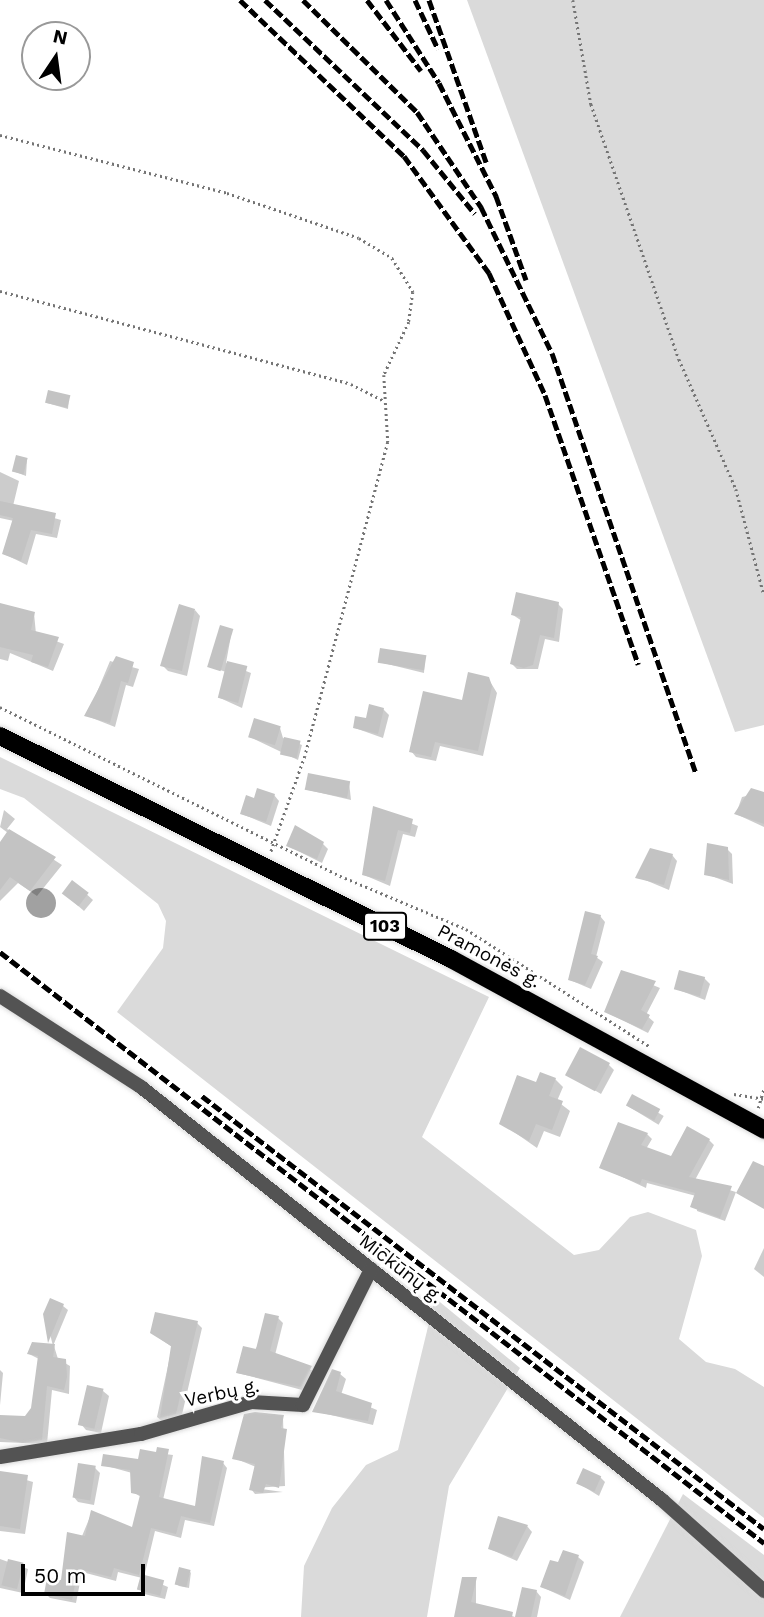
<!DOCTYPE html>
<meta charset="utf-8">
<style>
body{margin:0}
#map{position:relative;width:764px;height:1617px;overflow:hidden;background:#fff;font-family:"Work Sans",sans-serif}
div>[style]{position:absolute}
.green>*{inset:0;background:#dadada}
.water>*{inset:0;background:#a1a1a1}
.round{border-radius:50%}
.shadow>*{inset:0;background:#0003;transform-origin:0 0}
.building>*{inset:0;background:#c3c3c3;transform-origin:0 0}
.path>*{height:2.5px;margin-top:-1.25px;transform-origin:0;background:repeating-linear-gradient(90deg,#757575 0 2px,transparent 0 5.5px)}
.roads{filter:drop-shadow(0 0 2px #dbdbdb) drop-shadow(0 0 2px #dbdbdb)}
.street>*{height:14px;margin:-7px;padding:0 7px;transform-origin:7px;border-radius:7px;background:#535353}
.primary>*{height:18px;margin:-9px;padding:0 9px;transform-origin:9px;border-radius:9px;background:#000}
.rail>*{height:5px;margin-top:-2.5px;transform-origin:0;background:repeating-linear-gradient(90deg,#000 0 10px,transparent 0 13.5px)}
span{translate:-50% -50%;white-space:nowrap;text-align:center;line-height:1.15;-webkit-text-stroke:6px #fff;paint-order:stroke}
.shield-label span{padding:2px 5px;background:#fff;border:2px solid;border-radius:5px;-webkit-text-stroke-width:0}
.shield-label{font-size:18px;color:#000;font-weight:700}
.street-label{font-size:19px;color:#000}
.north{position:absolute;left:21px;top:21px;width:70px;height:70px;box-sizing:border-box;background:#fff;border:2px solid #999;border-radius:50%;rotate:13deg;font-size:19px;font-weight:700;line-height:28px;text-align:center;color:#000}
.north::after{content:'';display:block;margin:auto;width:24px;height:32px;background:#000;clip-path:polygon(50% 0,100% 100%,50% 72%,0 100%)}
.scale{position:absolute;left:21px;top:1564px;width:124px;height:32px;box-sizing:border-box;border:4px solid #000;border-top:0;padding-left:9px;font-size:21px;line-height:24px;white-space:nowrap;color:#000;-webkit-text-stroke:5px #fff;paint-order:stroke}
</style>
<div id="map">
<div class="green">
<i style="clip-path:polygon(467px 0,764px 0,764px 725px,735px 732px)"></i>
<i style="clip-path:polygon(0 757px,489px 997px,422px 1137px,574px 1255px,599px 1250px,630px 1217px,648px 1212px,696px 1230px,702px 1256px,679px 1339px,706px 1362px,735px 1369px,764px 1387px,764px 1518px,117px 1012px,163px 948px,166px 921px,158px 904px,24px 798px,0 789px)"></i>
<i style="clip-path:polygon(435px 1298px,520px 1368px,449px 1486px,427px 1617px,301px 1617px,304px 1566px,332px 1508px,366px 1465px,398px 1450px)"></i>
<i style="clip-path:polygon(683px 1494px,764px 1555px,764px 1617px,620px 1617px)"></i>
</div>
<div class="water">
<i class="round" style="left:26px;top:888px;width:30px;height:30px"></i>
</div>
<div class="shadow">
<i style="clip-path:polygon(69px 397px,68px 409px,47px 403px)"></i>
<i style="clip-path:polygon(27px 460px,26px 476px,13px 471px)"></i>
<i style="clip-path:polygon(0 472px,19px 481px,13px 506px,61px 520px,57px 538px,36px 534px,27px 565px,4px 554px,14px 521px,0 518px)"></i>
<i style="clip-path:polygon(558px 604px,563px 609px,559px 642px,545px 639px,538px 669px,517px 669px,512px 664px,522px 621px,513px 615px)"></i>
<i style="clip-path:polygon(0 605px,34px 613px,36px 634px,64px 644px,53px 671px,10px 653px,8px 661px,0 659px)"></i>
<i style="clip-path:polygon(195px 610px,200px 616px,187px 676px,168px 671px,162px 665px)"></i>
<i style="clip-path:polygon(232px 630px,226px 663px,251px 673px,242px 708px,220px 698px,226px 672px,211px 667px)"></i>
<i style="clip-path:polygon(425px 657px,424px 673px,379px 662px)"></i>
<i style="clip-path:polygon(110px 661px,139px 669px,133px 687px,126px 685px,115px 727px,87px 716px)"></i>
<i style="clip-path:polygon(488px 678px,497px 693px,483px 756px,440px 746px,436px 761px,416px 757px,411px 751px)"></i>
<i style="clip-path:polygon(383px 709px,389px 715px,383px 738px,355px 728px)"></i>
<i style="clip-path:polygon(280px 728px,283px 738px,302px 745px,298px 760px,250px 737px)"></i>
<i style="clip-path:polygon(349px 782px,351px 800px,304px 789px)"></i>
<i style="clip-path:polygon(764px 792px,764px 827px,736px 814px,742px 797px)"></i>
<i style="clip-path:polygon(274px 795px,279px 801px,271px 826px,242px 814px,255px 800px)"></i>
<i style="clip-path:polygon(374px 809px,418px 826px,415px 837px,403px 834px,390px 886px,364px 875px)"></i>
<i style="clip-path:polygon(4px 810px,15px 819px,7px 829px,62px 865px,37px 896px,18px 883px,0 901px,0 845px,8px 833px,0 827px)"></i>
<i style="clip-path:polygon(323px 844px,328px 849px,322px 863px,288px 846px)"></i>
<i style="clip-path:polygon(727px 849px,732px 854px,733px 884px,706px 874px)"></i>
<i style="clip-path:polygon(672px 855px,677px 861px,669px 890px,638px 877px)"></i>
<i style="clip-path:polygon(73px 882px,93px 900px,84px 911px,69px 898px)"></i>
<i style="clip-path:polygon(600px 916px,605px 922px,596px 957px,603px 962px,591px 989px,570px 980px)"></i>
<i style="clip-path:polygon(622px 972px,660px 988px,646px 1015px,654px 1022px,648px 1033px,606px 1012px)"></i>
<i style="clip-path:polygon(704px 978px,710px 984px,705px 1000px,676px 989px)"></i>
<i style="clip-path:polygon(609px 1065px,614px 1070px,601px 1094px,567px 1074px)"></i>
<i style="clip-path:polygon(555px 1079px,563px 1087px,557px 1101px,570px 1111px,560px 1137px,544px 1131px,537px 1148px,501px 1123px,537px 1085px)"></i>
<i style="left:632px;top:1097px;width:37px;height:10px;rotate:31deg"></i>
<i style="clip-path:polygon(647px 1134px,652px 1139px,646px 1149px,671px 1158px,709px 1140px,714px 1145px,695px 1180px,736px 1192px,725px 1221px,697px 1211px,696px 1196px,647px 1183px,646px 1188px,601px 1167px)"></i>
<i style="clip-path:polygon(764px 1248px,764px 1277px,754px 1269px)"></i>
<i style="clip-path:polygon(63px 1306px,68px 1310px,53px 1346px,45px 1314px)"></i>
<i style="clip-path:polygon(278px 1318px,283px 1323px,275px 1355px,316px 1372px,306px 1391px,238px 1373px)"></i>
<i style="clip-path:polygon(197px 1323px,202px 1328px,181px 1419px,163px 1422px,157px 1417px,172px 1347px,152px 1333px)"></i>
<i style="clip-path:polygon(54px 1346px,58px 1359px,70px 1366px,69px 1394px,52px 1390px,47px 1444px,0 1442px,0 1417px,26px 1418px,33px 1408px,39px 1359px,29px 1354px)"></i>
<i style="clip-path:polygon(0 1370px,3px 1373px,0 1405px)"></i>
<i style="clip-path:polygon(340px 1374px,346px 1379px,341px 1395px,377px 1410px,373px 1425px,314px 1411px)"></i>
<i style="clip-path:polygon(103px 1391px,109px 1396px,101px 1433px,86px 1430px,81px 1424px)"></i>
<i style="clip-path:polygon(283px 1417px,285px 1486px,254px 1488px,283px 1492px,255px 1494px,251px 1489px,256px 1467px,234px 1458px)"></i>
<i style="clip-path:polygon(142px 1451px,173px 1455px,163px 1500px,197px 1508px,223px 1463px,227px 1468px,214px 1526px,185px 1520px,181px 1538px,155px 1531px,144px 1577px,168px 1587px,165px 1599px,144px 1594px,142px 1578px,118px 1572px,116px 1581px,82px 1572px,76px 1603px,50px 1598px,46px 1594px,63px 1582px,92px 1512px,134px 1529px,141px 1497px,133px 1492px,132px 1473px,103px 1465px,139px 1461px)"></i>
<i style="clip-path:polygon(95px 1468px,100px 1473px,94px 1505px,78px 1502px,73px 1496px)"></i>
<i style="clip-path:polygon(0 1472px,33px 1482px,25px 1534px,0 1531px)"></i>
<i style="clip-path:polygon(600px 1477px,605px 1482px,599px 1496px,578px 1483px)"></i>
<i style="clip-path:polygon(527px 1526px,532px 1532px,517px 1561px,490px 1549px)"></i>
<i style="clip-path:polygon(578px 1557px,584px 1562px,570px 1600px,542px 1587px,559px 1565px)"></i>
<i style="clip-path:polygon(0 1559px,28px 1569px,23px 1593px,0 1588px)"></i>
<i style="clip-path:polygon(191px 1572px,189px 1588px,179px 1586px,177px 1584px)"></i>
<i style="clip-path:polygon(476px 1579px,476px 1605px,515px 1617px,459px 1617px)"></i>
<i style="clip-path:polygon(536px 1591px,541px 1597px,537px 1617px,517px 1617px)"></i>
</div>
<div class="building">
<i style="left:48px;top:390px;width:23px;height:13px;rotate:13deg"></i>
<i style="left:16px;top:455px;width:12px;height:17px;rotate:14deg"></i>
<i style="clip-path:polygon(0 501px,56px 513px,52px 534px,31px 530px,21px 561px,2px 554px,13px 518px,0 515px)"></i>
<i style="clip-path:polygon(516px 592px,559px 602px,554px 638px,540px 635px,533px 665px,524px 668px,510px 664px,521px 617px,511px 615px)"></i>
<i style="clip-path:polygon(0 603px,35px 612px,31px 630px,59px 637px,48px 667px,31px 662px,33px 655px,0 647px)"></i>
<i style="clip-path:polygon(179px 604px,195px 609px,182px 671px,160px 666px)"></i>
<i style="left:220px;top:625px;width:14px;height:44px;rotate:17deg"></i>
<i style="left:380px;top:648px;width:47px;height:15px;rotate:9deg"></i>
<i style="clip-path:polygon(116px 656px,134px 662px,128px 683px,121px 681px,110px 723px,84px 716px)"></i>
<i style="left:227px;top:661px;width:21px;height:38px;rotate:14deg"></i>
<i style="clip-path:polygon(468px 672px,489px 677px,492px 686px,478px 751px,435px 742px,431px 757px,409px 752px,423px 691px,462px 700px)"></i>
<i style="clip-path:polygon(369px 704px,384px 708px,378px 734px,353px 728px,355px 716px,366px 718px)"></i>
<i style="left:254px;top:718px;width:28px;height:20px;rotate:17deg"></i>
<i style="left:284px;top:737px;width:17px;height:18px;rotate:13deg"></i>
<i style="left:308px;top:773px;width:43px;height:17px;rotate:11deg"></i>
<i style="clip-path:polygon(257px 788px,275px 794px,266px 822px,240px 814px,246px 795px,254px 798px)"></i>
<i style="clip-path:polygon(751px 788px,764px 792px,764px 824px,734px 814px)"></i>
<i style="clip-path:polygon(373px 806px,413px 819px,410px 833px,398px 830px,385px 881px,362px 875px)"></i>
<i style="clip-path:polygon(295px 825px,324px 842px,317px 859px,286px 846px)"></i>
<i style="clip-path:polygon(9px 829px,56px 857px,30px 891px,10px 877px,0 890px,0 842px)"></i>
<i style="clip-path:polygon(707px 843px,728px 847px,729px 880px,704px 875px)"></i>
<i style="clip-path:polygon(650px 848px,673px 854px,664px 885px,635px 878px)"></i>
<i style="left:72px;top:880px;width:21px;height:17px;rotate:37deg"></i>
<i style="clip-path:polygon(585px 911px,601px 915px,591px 954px,598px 956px,585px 985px,568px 980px)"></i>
<i style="clip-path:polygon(621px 970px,656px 981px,641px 1010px,650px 1015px,642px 1029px,604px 1012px)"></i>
<i style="left:679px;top:970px;width:27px;height:20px;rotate:15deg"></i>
<i style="left:580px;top:1047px;width:34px;height:32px;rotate:28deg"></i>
<i style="clip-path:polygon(540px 1072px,556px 1078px,549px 1096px,563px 1101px,552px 1130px,536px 1124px,529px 1141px,499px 1124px,517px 1075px,536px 1082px)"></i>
<i style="left:632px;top:1094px;width:32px;height:13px;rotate:28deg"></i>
<i style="clip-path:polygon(618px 1122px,648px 1133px,641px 1145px,671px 1156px,687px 1126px,710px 1139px,689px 1177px,732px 1186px,720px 1218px,690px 1207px,695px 1193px,642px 1179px,640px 1184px,599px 1168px)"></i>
<i style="clip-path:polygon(753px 1161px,764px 1166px,764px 1209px,736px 1193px)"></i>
<i style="clip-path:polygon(50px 1298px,64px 1304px,48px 1343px,43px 1314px)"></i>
<i style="clip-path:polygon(155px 1312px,198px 1321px,176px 1414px,160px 1418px,171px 1346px,150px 1333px)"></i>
<i style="clip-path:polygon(265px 1313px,279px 1316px,270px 1351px,312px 1366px,301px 1387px,236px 1373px,243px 1346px,256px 1349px)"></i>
<i style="clip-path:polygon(32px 1342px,55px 1344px,53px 1357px,66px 1359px,67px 1377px,64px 1390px,47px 1386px,42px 1440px,23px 1443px,0 1438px,0 1415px,25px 1416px,31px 1408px,38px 1356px,27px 1354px)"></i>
<i style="clip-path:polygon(332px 1369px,341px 1372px,336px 1391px,372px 1403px,368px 1421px,312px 1412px)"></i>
<i style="left:87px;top:1385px;width:17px;height:41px;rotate:13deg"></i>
<i style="clip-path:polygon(255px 1412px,284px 1415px,281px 1428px,287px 1429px,279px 1488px,266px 1484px,263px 1493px,249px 1490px,255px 1464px,232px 1459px,244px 1414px)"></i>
<i style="clip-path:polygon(157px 1447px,169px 1449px,159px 1497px,195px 1506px,202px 1456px,224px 1461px,210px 1523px,181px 1516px,176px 1534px,151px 1528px,139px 1575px,114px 1568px,111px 1577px,78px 1569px,72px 1600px,44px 1594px,47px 1578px,61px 1580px,67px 1532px,85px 1536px,91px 1510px,132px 1527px,140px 1495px,131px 1493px,130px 1470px,101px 1466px,103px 1454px,138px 1459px,140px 1449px,156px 1452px)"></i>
<i style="left:78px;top:1463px;width:18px;height:35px;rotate:9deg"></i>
<i style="left:583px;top:1468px;width:20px;height:17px;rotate:24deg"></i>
<i style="clip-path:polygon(0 1471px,28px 1475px,20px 1529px,0 1526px)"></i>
<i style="clip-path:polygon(498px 1516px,528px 1525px,512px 1557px,488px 1549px)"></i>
<i style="clip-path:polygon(563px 1550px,579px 1555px,565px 1596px,540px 1587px,550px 1560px,558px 1562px)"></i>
<i style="left:8px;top:1559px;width:16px;height:27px;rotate:14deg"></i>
<i style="left:179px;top:1567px;width:12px;height:18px;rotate:14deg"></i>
<i style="left:141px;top:1574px;width:24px;height:16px;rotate:15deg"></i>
<i style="clip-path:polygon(462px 1577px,477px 1577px,471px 1602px,513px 1612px,512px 1617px,454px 1617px)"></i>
<i style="clip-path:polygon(522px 1587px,537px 1590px,531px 1617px,515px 1617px)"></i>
</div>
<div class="path">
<i style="left:573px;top:0;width:106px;rotate:80.2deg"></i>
<i style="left:591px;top:104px;width:270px;rotate:71deg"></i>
<i style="left:679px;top:359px;width:142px;rotate:66.3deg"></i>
<i style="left:736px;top:489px;width:110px;rotate:75.2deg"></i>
<i style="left:0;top:135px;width:234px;rotate:14.3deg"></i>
<i style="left:227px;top:193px;width:139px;rotate:18.8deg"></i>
<i style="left:359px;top:238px;width:39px;rotate:31deg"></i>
<i style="left:392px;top:258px;width:40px;rotate:58deg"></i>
<i style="left:413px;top:292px;width:30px;rotate:98deg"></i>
<i style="left:409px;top:322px;width:59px;rotate:115.3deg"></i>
<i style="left:384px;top:375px;width:67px;rotate:86.6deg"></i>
<i style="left:388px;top:442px;width:325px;rotate:104.8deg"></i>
<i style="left:305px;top:756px;width:102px;rotate:109.5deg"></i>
<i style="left:0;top:291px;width:363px;rotate:14.8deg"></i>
<i style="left:351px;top:384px;width:36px;rotate:27deg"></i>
<i style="left:0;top:707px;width:385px;rotate:26.4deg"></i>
<i style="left:345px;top:878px;width:131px;rotate:22.9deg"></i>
<i style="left:466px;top:929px;width:217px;rotate:32.6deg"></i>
<i style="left:734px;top:1094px;width:30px;rotate:9deg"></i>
<i style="left:758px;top:1108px;width:21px;rotate:-73deg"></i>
</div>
<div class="roads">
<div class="street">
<i style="left:0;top:996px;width:168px;rotate:32.8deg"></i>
<i style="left:141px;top:1087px;width:665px;rotate:38.4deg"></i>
<i style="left:662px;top:1500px;width:137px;rotate:41.7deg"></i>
<i style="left:0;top:1457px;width:143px;rotate:-9.3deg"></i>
<i style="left:141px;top:1434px;width:115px;rotate:-16.2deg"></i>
<i style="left:251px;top:1402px;width:52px;rotate:3.3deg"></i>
<i style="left:303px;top:1405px;width:152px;rotate:-63.4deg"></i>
</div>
<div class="primary">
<i style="left:0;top:736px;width:503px;rotate:26.31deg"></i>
<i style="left:451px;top:959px;width:357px;rotate:28.6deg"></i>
</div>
</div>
<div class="rail">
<i style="left:240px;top:0;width:226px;rotate:43.6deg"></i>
<i style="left:404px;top:156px;width:145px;rotate:54deg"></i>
<i style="left:489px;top:273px;width:134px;rotate:65.3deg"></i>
<i style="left:545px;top:395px;width:285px;rotate:70.9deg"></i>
<i style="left:265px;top:0;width:218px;rotate:43.5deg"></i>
<i style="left:423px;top:150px;width:82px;rotate:50.9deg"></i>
<i style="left:303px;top:0;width:160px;rotate:44.5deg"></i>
<i style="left:417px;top:112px;width:115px;rotate:56deg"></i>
<i style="left:481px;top:207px;width:162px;rotate:64.1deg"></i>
<i style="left:552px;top:353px;width:445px;rotate:71.1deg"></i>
<i style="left:367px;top:0;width:89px;rotate:52.7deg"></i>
<i style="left:386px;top:0;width:98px;rotate:57.4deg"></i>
<i style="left:439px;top:83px;width:127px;rotate:63.2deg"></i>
<i style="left:496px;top:196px;width:89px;rotate:70.3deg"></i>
<i style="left:415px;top:0;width:54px;rotate:64.9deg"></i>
<i style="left:429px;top:0;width:172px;rotate:70.6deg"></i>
<i style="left:0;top:952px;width:966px;rotate:37.72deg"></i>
<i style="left:202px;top:1096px;width:709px;rotate:37.61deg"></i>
</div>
<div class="shield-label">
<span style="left:385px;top:926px">103</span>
</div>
<div class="street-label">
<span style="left:489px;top:956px;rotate:28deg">Pramonės g.</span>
<span style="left:401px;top:1269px;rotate:38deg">Mickūnų g.</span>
<span style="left:222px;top:1393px;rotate:-12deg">Verbų g.</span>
</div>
<div class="north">N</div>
<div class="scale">50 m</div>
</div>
